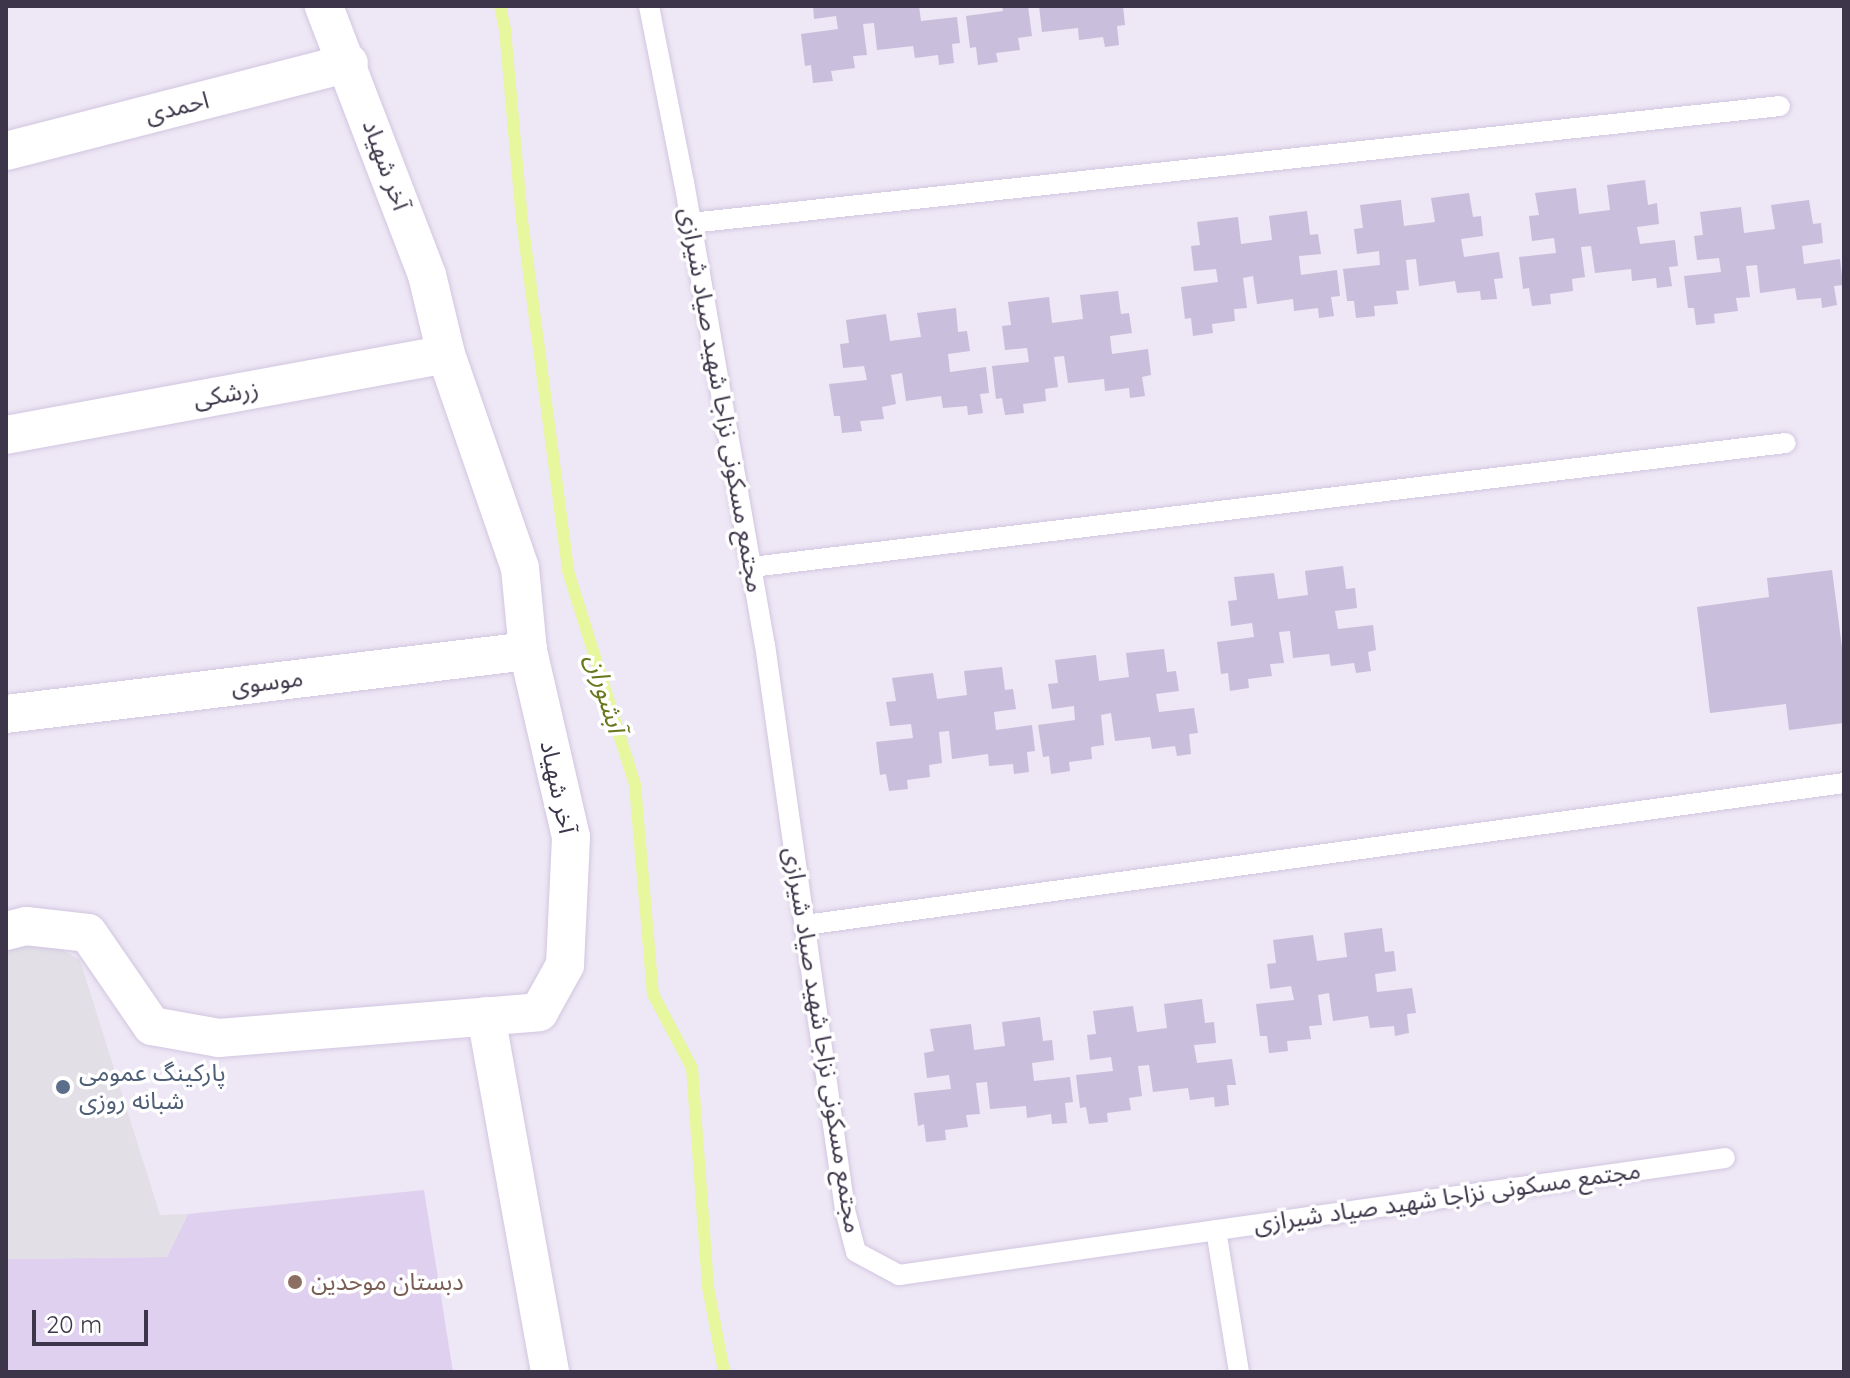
<!DOCTYPE html>
<meta charset="utf-8">
<style>
body{margin:0}
#map{position:relative;width:1850px;height:1378px;overflow:hidden;background:#eee7f5;font-family:Quicksand,"Noto Sans Arabic",sans-serif}
div>[style]{position:absolute}
.education>*{inset:0;background:#e0d0ef}
.parking>*{inset:0;background:#e2dfe6}
.stream>*{height:12px;margin:-6px;padding:0 6px;transform-origin:6px;border-radius:6px;background:#e6f79e}
.building>*{inset:0;background:#c9bedb}
.roads{filter:drop-shadow(0 0 2px #d1c6e0) drop-shadow(0 0 2px #d1c6e0)}
.lane>*{height:20px;margin:-10px;padding:0 10px;transform-origin:10px;border-radius:10px;background:#fff}
.street>*{height:38px;margin:-19px;padding:0 19px;transform-origin:19px;border-radius:19px;background:#fff}
.dots>*{width:22px;height:22px;translate:-50% -50%;box-sizing:border-box;border:4px solid #fff;border-radius:50%}
span{translate:-50% -50%;white-space:nowrap;text-align:center;line-height:1.15;-webkit-text-stroke:7px #fff;paint-order:stroke}
.street-label{font-size:24px;color:#3d3549}
.service-label{font-size:24px;color:#4e5e75}
.left{translate:0 -50%;text-align:left}
.education-label{font-size:24px;color:#785e54}
.water-label{font-size:26px;color:#67791c;font-style:italic}
.frame{position:absolute;inset:0;border:8px solid #3d3549;pointer-events:none}
.scale{position:absolute;left:32px;top:1310px;width:116px;height:36px;box-sizing:border-box;border:4px solid #3d3549;border-top:0;padding-left:10px;font-size:24px;line-height:28px;white-space:nowrap;color:#3d3549;-webkit-text-stroke:6px #fff;paint-order:stroke}
</style>
<div id="map">
<div class="education">
<i style="clip-path:polygon(424px 1190px,453px 1372px,6px 1372px,6px 1259px,167px 1257px,188px 1214px)"></i>
</div>
<div class="parking">
<i style="clip-path:polygon(47px 941px,80px 960px,160px 1215px,188px 1214px,167px 1257px,6px 1259px,6px 951px)"></i>
</div>
<div class="stream">
<i style="left:500px;top:6px;width:25px;rotate:78deg"></i>
<i style="left:505px;top:30px;width:191px;rotate:84.9deg"></i>
<i style="left:522px;top:220px;width:354px;rotate:82.5deg"></i>
<i style="left:568px;top:571px;width:224px;rotate:72.6deg"></i>
<i style="left:635px;top:785px;width:210px;rotate:85.1deg"></i>
<i style="left:653px;top:994px;width:84px;rotate:62.2deg"></i>
<i style="left:692px;top:1068px;width:220px;rotate:85.8deg"></i>
<i style="left:708px;top:1287px;width:86px;rotate:79.3deg"></i>
</div>
<div class="building">
<i style="clip-path:polygon(813px 6px,919px 6px,921px 21px,957px 17px,960px 43px,952px 44px,954px 63px,939px 65px,938px 55px,915px 58px,913px 46px,877px 50px,874px 23px,863px 24px,867px 55px,853px 56px,855px 68px,831px 71px,833px 81px,813px 83px,811px 65px,805px 66px,801px 34px,838px 29px,836px 16px,814px 19px)"></i>
<i style="clip-path:polygon(1002px 6px,1028px 6px,1032px 36px,1018px 38px,1020px 50px,996px 53px,998px 62px,978px 65px,976px 47px,970px 48px,966px 16px,1003px 11px)"></i>
<i style="clip-path:polygon(1039px 6px,1123px 6px,1125px 25px,1117px 26px,1119px 45px,1105px 47px,1103px 37px,1079px 40px,1078px 28px,1042px 32px)"></i>
<i style="clip-path:polygon(1645px 180px,1648px 205px,1657px 203px,1659px 224px,1637px 227px,1640px 244px,1675px 240px,1678px 266px,1669px 267px,1672px 286px,1657px 288px,1656px 278px,1632px 281px,1631px 269px,1595px 273px,1591px 246px,1581px 247px,1585px 277px,1572px 279px,1573px 291px,1550px 294px,1551px 304px,1532px 306px,1529px 288px,1523px 289px,1519px 257px,1556px 253px,1554px 238px,1532px 241px,1529px 216px,1539px 215px,1535px 193px,1576px 188px,1579px 214px,1610px 210px,1607px 185px)"></i>
<i style="clip-path:polygon(1469px 193px,1473px 217px,1481px 216px,1483px 236px,1461px 239px,1464px 257px,1499px 252px,1503px 278px,1494px 279px,1497px 299px,1481px 300px,1480px 291px,1457px 293px,1455px 281px,1419px 286px,1416px 259px,1406px 260px,1409px 290px,1396px 291px,1398px 304px,1374px 306px,1375px 316px,1356px 318px,1354px 301px,1347px 301px,1343px 269px,1380px 265px,1379px 251px,1357px 254px,1354px 229px,1363px 228px,1360px 205px,1401px 200px,1404px 226px,1435px 222px,1431px 198px)"></i>
<i style="clip-path:polygon(1809px 200px,1813px 224px,1821px 223px,1823px 243px,1802px 246px,1804px 264px,1840px 259px,1843px 285px,1834px 286px,1837px 305px,1822px 308px,1821px 298px,1797px 300px,1795px 288px,1760px 293px,1757px 265px,1746px 266px,1750px 297px,1736px 298px,1738px 311px,1714px 314px,1715px 323px,1696px 325px,1694px 308px,1688px 308px,1684px 276px,1721px 272px,1719px 258px,1697px 260px,1694px 236px,1703px 235px,1700px 212px,1741px 207px,1744px 233px,1775px 229px,1771px 205px)"></i>
<i style="clip-path:polygon(1307px 211px,1310px 235px,1318px 234px,1321px 254px,1299px 256px,1301px 275px,1337px 270px,1340px 296px,1331px 297px,1334px 316px,1319px 318px,1318px 308px,1294px 311px,1293px 299px,1257px 304px,1253px 276px,1243px 278px,1247px 308px,1234px 309px,1235px 321px,1212px 324px,1213px 333px,1193px 336px,1191px 318px,1185px 319px,1181px 287px,1218px 282px,1216px 269px,1194px 271px,1191px 246px,1200px 245px,1197px 222px,1238px 217px,1241px 244px,1272px 240px,1269px 216px)"></i>
<i style="clip-path:polygon(1118px 291px,1121px 314px,1129px 313px,1132px 333px,1110px 336px,1112px 354px,1148px 349px,1151px 375px,1142px 377px,1145px 396px,1130px 398px,1129px 388px,1105px 391px,1104px 379px,1068px 383px,1064px 356px,1054px 357px,1058px 387px,1045px 389px,1046px 401px,1023px 404px,1024px 413px,1005px 415px,1002px 398px,996px 399px,992px 366px,1029px 362px,1027px 348px,1005px 350px,1002px 326px,1011px 325px,1008px 302px,1049px 297px,1052px 323px,1083px 319px,1080px 295px)"></i>
<i style="clip-path:polygon(956px 308px,958px 332px,967px 331px,970px 351px,948px 354px,950px 372px,986px 367px,989px 393px,980px 394px,983px 413px,968px 415px,967px 406px,943px 408px,941px 396px,906px 401px,902px 373px,891px 375px,896px 404px,882px 407px,884px 419px,860px 421px,862px 431px,842px 433px,840px 416px,834px 416px,829px 384px,867px 380px,864px 366px,843px 368px,840px 344px,849px 343px,846px 320px,886px 314px,890px 341px,921px 337px,917px 313px)"></i>
<i style="clip-path:polygon(1343px 566px,1346px 589px,1355px 588px,1357px 608px,1335px 611px,1338px 629px,1373px 625px,1376px 650px,1368px 652px,1371px 671px,1356px 673px,1354px 663px,1331px 666px,1329px 654px,1293px 658px,1290px 631px,1279px 632px,1284px 663px,1270px 664px,1272px 676px,1248px 679px,1249px 688px,1230px 691px,1228px 673px,1221px 674px,1217px 642px,1254px 637px,1252px 623px,1231px 626px,1228px 601px,1237px 600px,1234px 577px,1274px 573px,1278px 599px,1308px 595px,1305px 571px)"></i>
<i style="clip-path:polygon(1832px 570px,1844px 663px,1844px 723px,1789px 730px,1786px 704px,1710px 713px,1697px 607px,1769px 597px,1767px 578px)"></i>
<i style="clip-path:polygon(1164px 649px,1167px 672px,1176px 671px,1179px 691px,1156px 694px,1159px 712px,1194px 708px,1198px 733px,1189px 734px,1191px 754px,1177px 756px,1175px 746px,1152px 749px,1150px 737px,1115px 741px,1111px 713px,1101px 715px,1104px 745px,1091px 747px,1092px 759px,1069px 762px,1070px 771px,1051px 774px,1049px 756px,1043px 757px,1038px 725px,1075px 720px,1074px 706px,1052px 709px,1048px 684px,1058px 683px,1055px 660px,1096px 655px,1099px 681px,1129px 677px,1126px 653px)"></i>
<i style="clip-path:polygon(1002px 667px,1005px 690px,1013px 689px,1016px 709px,994px 712px,996px 730px,1032px 725px,1035px 751px,1027px 752px,1029px 772px,1014px 774px,1013px 764px,989px 766px,988px 754px,952px 759px,949px 731px,939px 732px,942px 763px,929px 765px,930px 777px,907px 780px,908px 789px,889px 791px,886px 774px,880px 775px,876px 742px,913px 738px,911px 724px,890px 726px,886px 702px,896px 701px,892px 678px,933px 673px,937px 699px,967px 695px,964px 671px)"></i>
<i style="clip-path:polygon(1382px 928px,1385px 952px,1394px 951px,1396px 971px,1375px 974px,1377px 992px,1412px 988px,1416px 1013px,1407px 1014px,1409px 1033px,1395px 1036px,1394px 1026px,1370px 1028px,1368px 1016px,1333px 1021px,1329px 993px,1318px 995px,1322px 1025px,1309px 1026px,1311px 1039px,1287px 1041px,1288px 1051px,1269px 1053px,1267px 1036px,1260px 1036px,1256px 1004px,1294px 1000px,1291px 986px,1270px 989px,1267px 964px,1276px 963px,1273px 940px,1313px 935px,1317px 961px,1347px 957px,1344px 933px)"></i>
<i style="clip-path:polygon(1202px 999px,1205px 1023px,1214px 1022px,1216px 1043px,1194px 1045px,1197px 1063px,1232px 1059px,1236px 1085px,1227px 1085px,1229px 1105px,1215px 1107px,1214px 1097px,1190px 1100px,1188px 1088px,1153px 1092px,1149px 1065px,1138px 1066px,1142px 1096px,1129px 1098px,1131px 1110px,1107px 1113px,1108px 1122px,1089px 1124px,1086px 1107px,1080px 1108px,1076px 1075px,1113px 1071px,1111px 1057px,1090px 1060px,1087px 1035px,1096px 1034px,1093px 1011px,1133px 1006px,1137px 1032px,1167px 1028px,1164px 1004px)"></i>
<i style="clip-path:polygon(1040px 1017px,1043px 1041px,1052px 1040px,1054px 1060px,1032px 1063px,1034px 1081px,1070px 1077px,1073px 1102px,1065px 1103px,1067px 1123px,1052px 1124px,1051px 1114px,1027px 1118px,1026px 1106px,990px 1109px,987px 1082px,976px 1083px,980px 1114px,966px 1115px,968px 1127px,945px 1130px,946px 1140px,926px 1142px,924px 1124px,918px 1126px,914px 1093px,951px 1089px,949px 1075px,927px 1078px,924px 1053px,934px 1051px,930px 1029px,971px 1024px,974px 1050px,1005px 1046px,1002px 1022px)"></i>
</div>
<div class="roads">
<div class="lane">
<i style="left:649px;top:6px;width:179px;rotate:78.8deg"></i>
<i style="left:684px;top:182px;width:470px;rotate:80.1deg"></i>
<i style="left:765px;top:645px;width:571px;rotate:81.94deg"></i>
<i style="left:845px;top:1210px;width:43px;rotate:75.3deg"></i>
<i style="left:856px;top:1252px;width:49px;rotate:28.1deg"></i>
<i style="left:899px;top:1275px;width:834px;rotate:-8.06deg"></i>
<i style="left:691px;top:223px;width:1095px;rotate:-6.13deg"></i>
<i style="left:752px;top:567px;width:1041px;rotate:-6.84deg"></i>
<i style="left:805px;top:925px;width:1049px;rotate:-7.78deg"></i>
<i style="left:1216px;top:1230px;width:144px;rotate:80.8deg"></i>
</div>
<div class="street">
<i style="left:6px;top:151px;width:354px;rotate:-14.4deg"></i>
<i style="left:6px;top:435px;width:447px;rotate:-10.4deg"></i>
<i style="left:6px;top:714px;width:526px;rotate:-6.88deg"></i>
<i style="left:6px;top:931px;width:21px;rotate:-14deg"></i>
<i style="left:26px;top:926px;width:62px;rotate:6.4deg"></i>
<i style="left:88px;top:933px;width:113px;rotate:55.5deg"></i>
<i style="left:152px;top:1026px;width:68px;rotate:10.2deg"></i>
<i style="left:219px;top:1038px;width:321px;rotate:-4.6deg"></i>
<i style="left:539px;top:1012px;width:54px;rotate:-61deg"></i>
<i style="left:565px;top:965px;width:128px;rotate:-87.3deg"></i>
<i style="left:571px;top:837px;width:191px;rotate:-103deg"></i>
<i style="left:528px;top:651px;width:83px;rotate:-95.5deg"></i>
<i style="left:520px;top:568px;width:226px;rotate:-109.1deg"></i>
<i style="left:446px;top:354px;width:81px;rotate:-103.5deg"></i>
<i style="left:427px;top:275px;width:288px;rotate:-111deg"></i>
<i style="left:486px;top:1016px;width:362px;rotate:79.8deg"></i>
</div>
</div>
<div class="dots">
<i style="left:63px;top:1087px;background:#5c6f8a"></i>
<i style="left:295px;top:1282px;background:#8d6e63"></i>
</div>
<div class="street-label">
<span style="left:177px;top:107px;rotate:-14deg">احمدی</span>
<span style="left:386px;top:165px;rotate:70deg">آخر شهیاد</span>
<span style="left:226px;top:394px;rotate:-10deg">زرشکی</span>
<span style="left:722px;top:400px;rotate:80deg">مجتمع مسکونی نزاجا شهید صیاد شیرازی</span>
<span style="left:267px;top:682px;rotate:-7deg">موسوی</span>
<span style="left:558px;top:787px;rotate:78deg">آخر شهیاد</span>
<span style="left:823px;top:1040px;rotate:81deg">مجتمع مسکونی نزاجا شهید صیاد شیرازی</span>
<span style="left:1447px;top:1197px;rotate:-8deg">مجتمع مسکونی نزاجا شهید صیاد شیرازی</span>
</div>
<div class="service-label">
<span class="left" style="left:79px;top:1087px">پارکینگ عمومی<br>شبانه روزی</span>
</div>
<div class="education-label">
<span class="left" style="left:311px;top:1282px">دبستان موحدین</span>
</div>
<div class="water-label">
<span style="left:606px;top:693px;rotate:73deg">آبشوران</span>
</div>
<div class="frame"></div>
<div class="scale">20 m</div>
</div>
